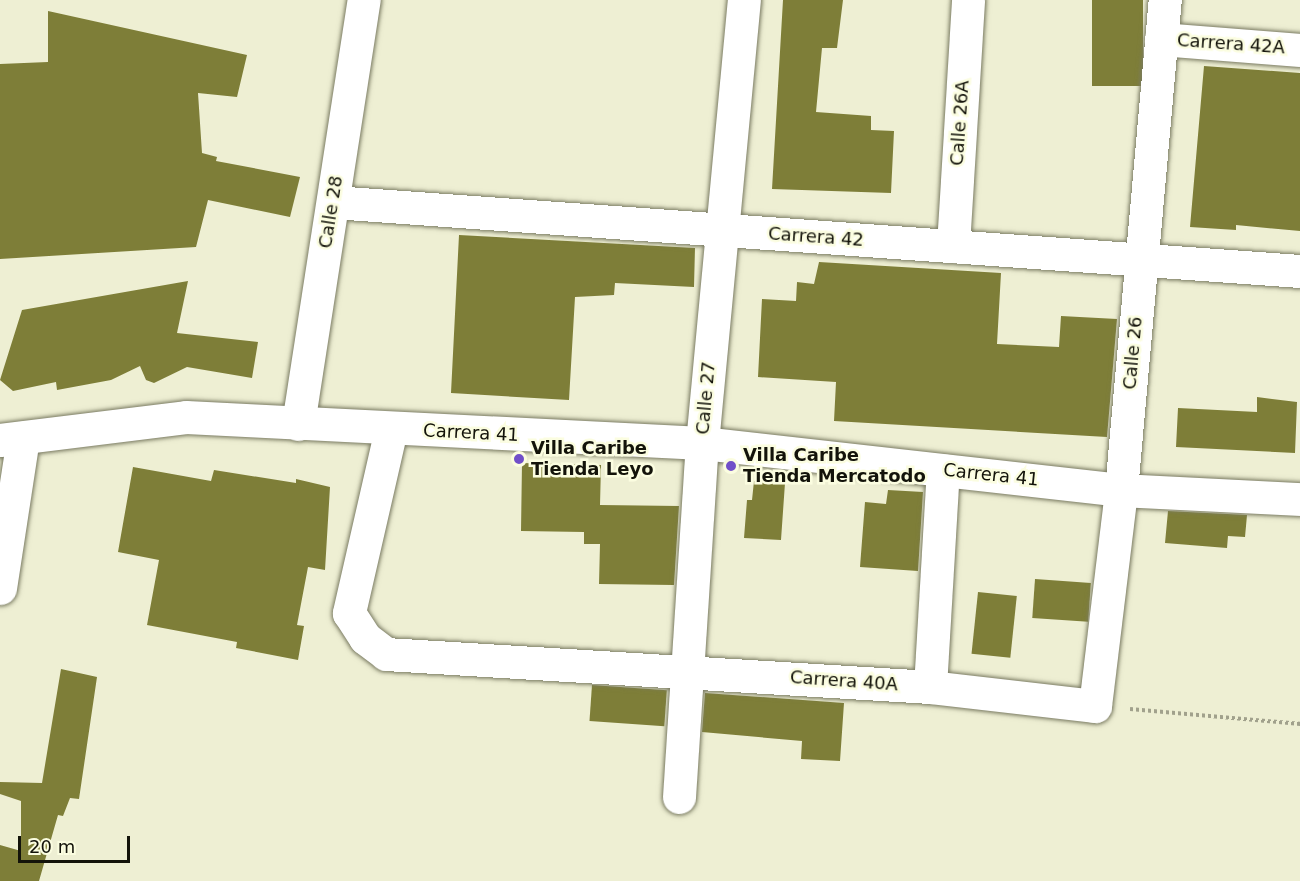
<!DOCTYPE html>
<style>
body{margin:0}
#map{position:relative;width:1300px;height:881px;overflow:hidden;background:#eeefd3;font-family:"DejaVu Sans",sans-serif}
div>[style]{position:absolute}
.building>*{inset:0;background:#7e7e38;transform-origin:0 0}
.path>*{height:4px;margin-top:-2px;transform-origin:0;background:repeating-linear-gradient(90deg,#a1a18c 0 3px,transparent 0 6px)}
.roads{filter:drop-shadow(0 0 2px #7a7b62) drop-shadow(0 0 2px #7a7b62)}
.street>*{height:33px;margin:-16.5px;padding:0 16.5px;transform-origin:16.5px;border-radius:16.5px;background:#fff}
.secondary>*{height:33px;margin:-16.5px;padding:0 16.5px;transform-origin:16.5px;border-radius:16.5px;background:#fff}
.dots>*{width:16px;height:16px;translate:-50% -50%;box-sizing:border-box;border:3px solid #fbfde0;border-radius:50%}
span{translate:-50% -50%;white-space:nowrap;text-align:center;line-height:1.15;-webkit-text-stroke:5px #fbfde0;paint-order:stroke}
.street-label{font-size:18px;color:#13130a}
.poi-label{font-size:18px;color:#13130a;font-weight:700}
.left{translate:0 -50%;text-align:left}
.scale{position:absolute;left:18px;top:836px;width:112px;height:27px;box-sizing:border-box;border:3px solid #13130a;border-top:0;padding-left:8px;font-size:18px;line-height:21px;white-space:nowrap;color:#13130a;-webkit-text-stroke:4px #fbfde0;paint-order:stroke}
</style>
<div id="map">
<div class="building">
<i style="clip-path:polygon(783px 0,843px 0,837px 48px,822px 48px,816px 112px,871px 116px,871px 130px,894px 131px,891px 193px,772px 189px)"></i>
<i style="left:1092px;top:0;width:51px;height:86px"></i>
<i style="clip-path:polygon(48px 11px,247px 55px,237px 97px,198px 93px,202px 153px,217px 157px,216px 161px,300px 177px,290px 217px,208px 200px,196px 247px,0 259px,0 64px,48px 62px)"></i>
<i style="clip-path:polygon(1204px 66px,1300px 73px,1300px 231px,1236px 225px,1236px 230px,1190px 227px)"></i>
<i style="clip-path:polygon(459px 235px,695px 248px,694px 287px,615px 283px,614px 295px,575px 297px,569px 400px,451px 393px)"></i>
<i style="clip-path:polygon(819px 262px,1001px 273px,997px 344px,1059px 347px,1061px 316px,1117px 319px,1107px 437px,834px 421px,836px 382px,758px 377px,762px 299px,796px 301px,797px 282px,814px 284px)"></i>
<i style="clip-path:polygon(188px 281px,177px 333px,258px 342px,252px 378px,187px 367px,154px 383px,146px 380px,140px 366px,111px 380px,57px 390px,56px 382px,13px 391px,0 380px,22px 310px)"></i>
<i style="clip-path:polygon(1257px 397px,1297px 402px,1295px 453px,1176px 447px,1178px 408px,1257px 412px)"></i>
<i style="clip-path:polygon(522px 463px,601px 465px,600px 505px,679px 506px,674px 585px,599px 584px,600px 544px,584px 544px,584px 532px,521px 531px)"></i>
<i style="clip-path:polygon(133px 467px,211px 481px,214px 470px,296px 483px,296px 479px,330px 487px,325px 570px,308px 567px,297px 625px,304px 626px,298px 660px,236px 648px,237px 642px,147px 625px,159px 560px,118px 552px)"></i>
<i style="clip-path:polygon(754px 481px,785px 483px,781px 540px,744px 538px,747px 500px,752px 500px)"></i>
<i style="clip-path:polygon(888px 490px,923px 492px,918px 571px,860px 567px,865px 502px,886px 504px)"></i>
<i style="clip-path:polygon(1168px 511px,1247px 515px,1245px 537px,1228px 536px,1227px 548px,1165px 543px)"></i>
<i style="left:1035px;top:579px;width:56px;height:39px;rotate:4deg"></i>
<i style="left:978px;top:592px;width:39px;height:62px;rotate:6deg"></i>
<i style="clip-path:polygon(61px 669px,97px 677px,79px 799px,70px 798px,63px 816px,58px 815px,39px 881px,0 881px,0 845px,21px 851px,21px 801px,0 794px,0 782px,42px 783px)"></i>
<i style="left:592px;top:685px;width:75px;height:36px;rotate:4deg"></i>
<i style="clip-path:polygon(705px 693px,844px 703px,840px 761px,801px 759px,802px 741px,702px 732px)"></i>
</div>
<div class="path">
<i style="left:1130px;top:709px;width:171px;rotate:5deg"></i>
</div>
<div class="roads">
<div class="street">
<i style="left:1161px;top:39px;width:139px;rotate:4.5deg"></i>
<i style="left:333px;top:202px;width:969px;rotate:4.08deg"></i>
<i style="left:953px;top:246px;width:246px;rotate:-86.5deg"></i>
<i style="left:298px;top:424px;width:429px;rotate:-81.2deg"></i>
<i style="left:391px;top:429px;width:189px;rotate:102.9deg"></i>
<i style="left:349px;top:613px;width:30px;rotate:57deg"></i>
<i style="left:365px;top:638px;width:26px;rotate:37deg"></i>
<i style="left:386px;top:654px;width:545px;rotate:3.47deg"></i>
<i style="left:930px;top:687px;width:166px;rotate:6.6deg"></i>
<i style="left:1095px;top:706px;width:218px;rotate:-83.1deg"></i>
<i style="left:1121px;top:490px;width:492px;rotate:-84.9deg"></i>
<i style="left:0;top:588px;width:152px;rotate:-81.3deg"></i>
<i style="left:930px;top:687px;width:217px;rotate:-86.6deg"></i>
<i style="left:679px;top:797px;width:355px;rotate:-86.3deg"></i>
<i style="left:702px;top:443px;width:445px;rotate:-84.6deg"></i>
</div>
<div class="secondary">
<i style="left:0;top:440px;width:187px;rotate:-7deg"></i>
<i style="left:186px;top:417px;width:517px;rotate:2.88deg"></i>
<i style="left:702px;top:443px;width:422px;rotate:6.4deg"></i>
<i style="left:1121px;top:490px;width:179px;rotate:2.9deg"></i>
</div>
</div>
<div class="dots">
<i style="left:519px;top:459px;background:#714fc9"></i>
<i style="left:731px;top:466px;background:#714fc9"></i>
</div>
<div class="street-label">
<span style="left:1231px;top:44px;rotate:4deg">Carrera 42A</span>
<span style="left:960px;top:123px;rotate:-86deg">Calle 26A</span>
<span style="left:331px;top:212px;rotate:-81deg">Calle 28</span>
<span style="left:816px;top:237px;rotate:4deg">Carrera 42</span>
<span style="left:1133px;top:353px;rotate:-85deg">Calle 26</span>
<span style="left:706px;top:398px;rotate:-85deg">Calle 27</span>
<span style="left:471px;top:433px;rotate:3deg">Carrera 41</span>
<span style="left:991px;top:475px;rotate:6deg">Carrera 41</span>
<span style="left:844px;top:681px;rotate:4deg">Carrera 40A</span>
</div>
<div class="poi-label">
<span class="left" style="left:531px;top:459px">Villa Caribe<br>Tienda Leyo</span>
<span class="left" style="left:743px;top:466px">Villa Caribe<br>Tienda Mercatodo</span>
</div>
<div class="scale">20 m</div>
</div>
